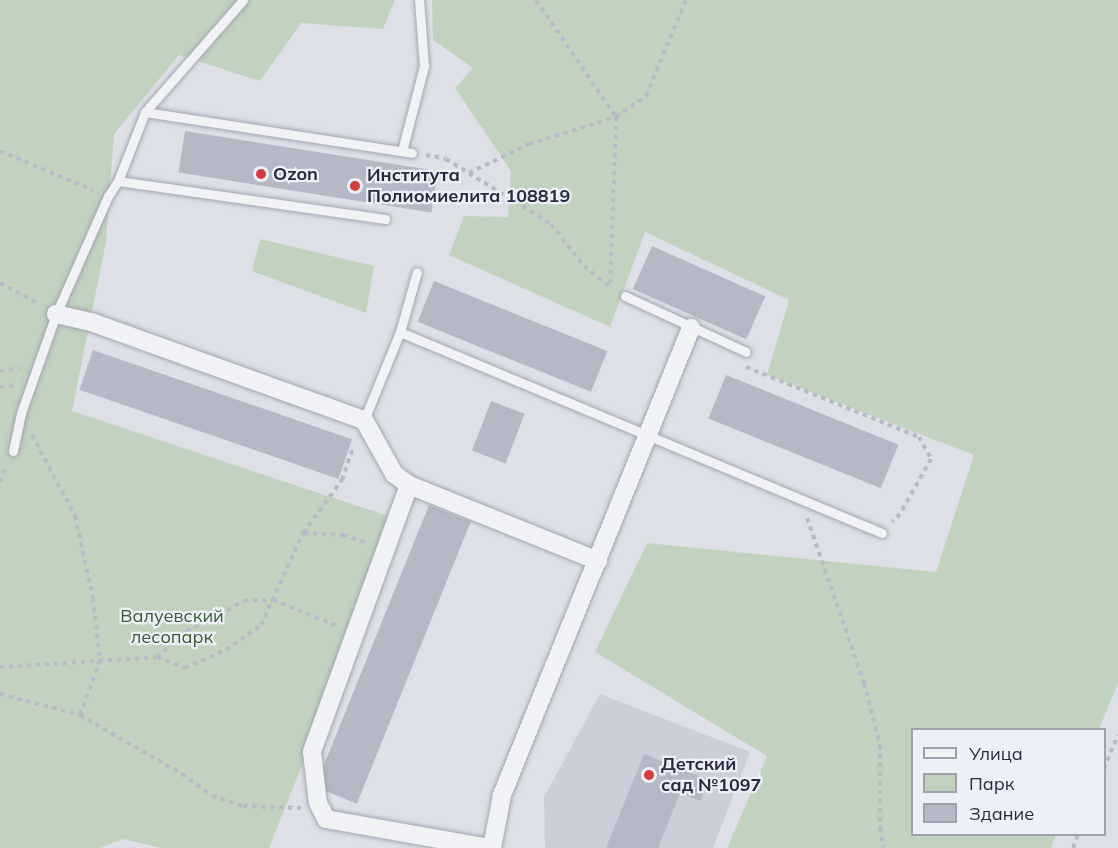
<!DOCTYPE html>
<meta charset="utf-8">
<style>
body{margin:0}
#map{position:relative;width:1118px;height:848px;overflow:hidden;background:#dee0e8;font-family:Mulish,sans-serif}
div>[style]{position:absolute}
.built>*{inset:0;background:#cccfda}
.green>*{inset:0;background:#c1d3bf}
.building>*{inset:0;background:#b5b9c5;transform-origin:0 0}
.path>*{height:4px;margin-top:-2px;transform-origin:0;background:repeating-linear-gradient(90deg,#b8bbc3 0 4.5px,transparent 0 9px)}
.roads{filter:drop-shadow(0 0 2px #a3a6b2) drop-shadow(0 0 2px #a3a6b2)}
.lane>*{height:9px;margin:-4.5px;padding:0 4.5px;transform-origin:4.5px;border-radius:4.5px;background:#f1f2f6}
.street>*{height:18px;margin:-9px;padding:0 9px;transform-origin:9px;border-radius:9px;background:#f1f2f6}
.dots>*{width:16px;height:16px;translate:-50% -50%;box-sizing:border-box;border:3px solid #edf0f6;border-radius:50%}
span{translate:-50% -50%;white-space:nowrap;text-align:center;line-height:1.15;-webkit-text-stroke:4.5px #edf0f6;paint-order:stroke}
.poi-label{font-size:18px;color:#262c40;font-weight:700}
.left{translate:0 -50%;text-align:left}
.park-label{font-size:18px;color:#355c33}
.legend{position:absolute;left:911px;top:728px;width:195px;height:108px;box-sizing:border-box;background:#edf0f6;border:2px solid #9da2ad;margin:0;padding:8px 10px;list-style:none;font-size:18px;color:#262c40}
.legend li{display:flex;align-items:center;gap:12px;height:30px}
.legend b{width:30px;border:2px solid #9da2ad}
</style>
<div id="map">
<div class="built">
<i style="clip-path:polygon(600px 694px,750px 752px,713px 848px,545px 848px,544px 797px)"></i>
</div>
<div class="green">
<i style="clip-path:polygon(0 0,395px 0,383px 29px,301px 23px,260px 81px,179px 55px,114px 134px,106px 242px,72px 411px,400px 520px,269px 848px,161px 848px,123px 839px,100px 848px,0 848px)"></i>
<i style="clip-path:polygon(432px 0,1118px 0,1118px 683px,1099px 729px,912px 730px,912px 834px,1056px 835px,1051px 848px,727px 848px,767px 756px,595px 652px,647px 543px,936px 572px,974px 455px,767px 375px,789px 300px,645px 232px,610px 327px,449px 255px,464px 216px,508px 217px,511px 171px,455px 88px,473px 68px,433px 40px)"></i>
<i style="clip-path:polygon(260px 239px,374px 266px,366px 313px,252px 271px)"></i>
</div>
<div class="building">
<i style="left:185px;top:131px;width:256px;height:42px;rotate:9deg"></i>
<i style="left:652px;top:246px;width:124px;height:47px;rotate:24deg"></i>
<i style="left:434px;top:281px;width:187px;height:44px;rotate:22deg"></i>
<i style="left:93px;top:350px;width:274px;height:42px;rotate:19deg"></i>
<i style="left:726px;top:375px;width:186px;height:47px;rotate:22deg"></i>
<i style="left:491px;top:401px;width:36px;height:53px;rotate:21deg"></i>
<i style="left:429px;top:505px;width:45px;height:304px;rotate:22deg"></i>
<i style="clip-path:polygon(644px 754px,709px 780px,700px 801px,680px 793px,658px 848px,606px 848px)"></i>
</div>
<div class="path">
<i style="left:536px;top:0;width:142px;rotate:55.6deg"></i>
<i style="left:616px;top:117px;width:170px;rotate:92deg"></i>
<i style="left:0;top:151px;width:101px;rotate:22.8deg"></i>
<i style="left:426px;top:155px;width:20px;rotate:11deg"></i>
<i style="left:446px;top:159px;width:123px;rotate:31.8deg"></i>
<i style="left:551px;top:224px;width:53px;rotate:51.8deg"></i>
<i style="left:584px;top:266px;width:35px;rotate:39deg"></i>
<i style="left:469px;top:173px;width:67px;rotate:-25.8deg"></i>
<i style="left:529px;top:144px;width:91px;rotate:-17.2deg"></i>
<i style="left:616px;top:117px;width:37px;rotate:-35deg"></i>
<i style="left:646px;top:96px;width:104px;rotate:-67.4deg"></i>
<i style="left:0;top:283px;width:44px;rotate:28.3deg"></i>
<i style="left:746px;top:367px;width:187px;rotate:22deg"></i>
<i style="left:919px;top:437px;width:25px;rotate:61deg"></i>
<i style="left:931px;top:459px;width:63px;rotate:119.4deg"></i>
<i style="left:900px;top:514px;width:11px;rotate:135deg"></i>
<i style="left:0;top:371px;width:20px;rotate:-9deg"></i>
<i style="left:0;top:387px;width:15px;rotate:-8deg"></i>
<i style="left:32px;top:435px;width:92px;rotate:62deg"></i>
<i style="left:75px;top:516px;width:84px;rotate:77.6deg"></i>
<i style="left:93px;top:598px;width:62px;rotate:83.6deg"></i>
<i style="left:100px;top:660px;width:59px;rotate:110deg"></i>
<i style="left:0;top:482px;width:18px;rotate:-68deg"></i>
<i style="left:807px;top:518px;width:175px;rotate:70.9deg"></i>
<i style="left:864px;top:683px;width:64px;rotate:75.5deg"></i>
<i style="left:880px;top:745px;width:83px;rotate:90deg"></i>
<i style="left:880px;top:828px;width:20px;rotate:79deg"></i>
<i style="left:304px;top:533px;width:39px;rotate:3deg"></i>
<i style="left:343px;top:535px;width:25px;rotate:18deg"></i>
<i style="left:157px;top:657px;width:40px;rotate:-41deg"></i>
<i style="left:187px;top:631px;width:64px;rotate:-27.8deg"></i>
<i style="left:244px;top:601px;width:29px;rotate:-2deg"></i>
<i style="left:273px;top:600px;width:69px;rotate:22.1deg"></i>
<i style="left:0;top:667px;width:157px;rotate:-3.6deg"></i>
<i style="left:157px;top:657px;width:30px;rotate:21deg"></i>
<i style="left:185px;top:668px;width:45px;rotate:-23.7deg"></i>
<i style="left:226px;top:650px;width:43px;rotate:-35.5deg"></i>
<i style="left:261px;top:625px;width:101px;rotate:-65.5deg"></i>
<i style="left:303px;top:533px;width:66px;rotate:-53.7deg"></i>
<i style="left:342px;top:480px;width:36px;rotate:-71deg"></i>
<i style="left:0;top:694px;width:83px;rotate:14.7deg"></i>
<i style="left:80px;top:715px;width:118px;rotate:30deg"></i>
<i style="left:182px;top:774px;width:37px;rotate:36deg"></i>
<i style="left:212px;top:796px;width:33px;rotate:18deg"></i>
<i style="left:243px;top:806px;width:58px;rotate:2deg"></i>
<i style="left:1104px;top:769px;width:37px;rotate:-68deg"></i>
<i style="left:1073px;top:848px;width:15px;rotate:-70deg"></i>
</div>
<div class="roads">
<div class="lane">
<i style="left:145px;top:112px;width:270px;rotate:8.7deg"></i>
<i style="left:402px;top:151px;width:88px;rotate:-75.5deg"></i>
<i style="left:424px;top:66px;width:66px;rotate:-94.3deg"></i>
<i style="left:118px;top:181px;width:270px;rotate:8.1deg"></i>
<i style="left:625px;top:296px;width:133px;rotate:24.8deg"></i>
<i style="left:400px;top:332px;width:522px;rotate:22.64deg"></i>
<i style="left:364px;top:420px;width:95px;rotate:-67.8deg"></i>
<i style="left:400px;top:332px;width:62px;rotate:-74.2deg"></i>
<i style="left:13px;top:451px;width:39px;rotate:-78deg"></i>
<i style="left:21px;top:413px;width:105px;rotate:-70.5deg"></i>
<i style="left:56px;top:314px;width:129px;rotate:-66.2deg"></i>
<i style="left:108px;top:196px;width:18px;rotate:-56deg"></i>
<i style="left:118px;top:181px;width:74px;rotate:-68.6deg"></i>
<i style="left:145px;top:112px;width:149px;rotate:-48.8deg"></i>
</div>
<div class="street">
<i style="left:56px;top:314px;width:39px;rotate:13deg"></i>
<i style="left:94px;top:323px;width:287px;rotate:19.8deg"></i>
<i style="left:364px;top:420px;width:62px;rotate:60.9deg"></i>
<i style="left:394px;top:474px;width:19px;rotate:36deg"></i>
<i style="left:409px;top:485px;width:204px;rotate:21.9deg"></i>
<i style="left:409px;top:485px;width:284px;rotate:110deg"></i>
<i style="left:312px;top:752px;width:51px;rotate:83.3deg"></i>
<i style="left:318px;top:803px;width:18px;rotate:63deg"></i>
<i style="left:326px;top:819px;width:165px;rotate:10.1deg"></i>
<i style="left:492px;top:848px;width:54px;rotate:-79.3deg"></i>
<i style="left:502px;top:795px;width:504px;rotate:-67.97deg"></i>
</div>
</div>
<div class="dots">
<i style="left:261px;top:174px;background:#d43c3d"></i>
<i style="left:355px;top:186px;background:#d43c3d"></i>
<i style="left:649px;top:775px;background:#d43c3d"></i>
</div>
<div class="poi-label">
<span class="left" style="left:273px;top:174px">Ozon</span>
<span class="left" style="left:367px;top:186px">Института<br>Полиомиелита 108819</span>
<span class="left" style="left:661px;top:775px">Детский<br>сад №1097</span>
</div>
<div class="park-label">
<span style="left:172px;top:627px">Валуевский<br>лесопарк</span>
</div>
<ul class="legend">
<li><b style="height:8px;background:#f1f2f6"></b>Улица</li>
<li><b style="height:16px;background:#c1d3bf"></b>Парк</li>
<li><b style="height:16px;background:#b5b9c5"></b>Здание</li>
</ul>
</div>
